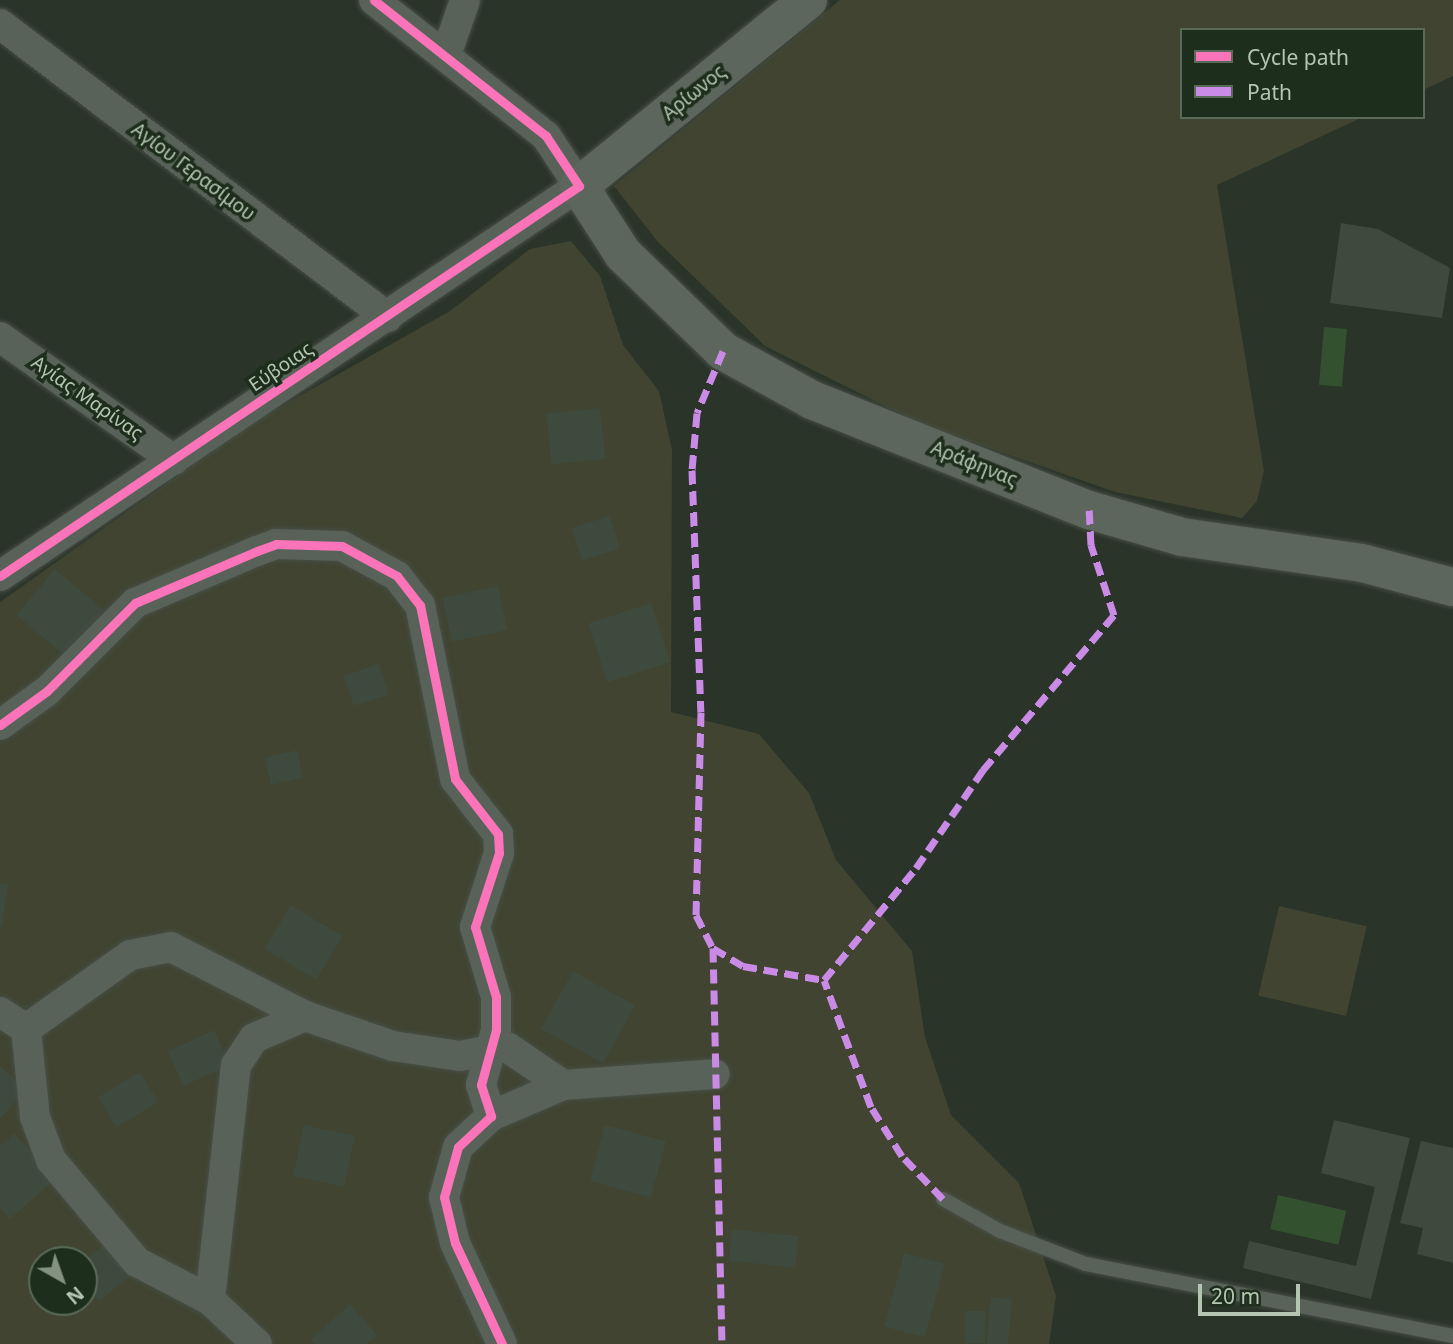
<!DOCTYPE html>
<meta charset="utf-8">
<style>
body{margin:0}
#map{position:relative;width:1453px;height:1344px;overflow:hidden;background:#2a3429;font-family:"Noto Sans",sans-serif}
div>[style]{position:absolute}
.green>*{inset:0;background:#404431;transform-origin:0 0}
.water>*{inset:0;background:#33512f;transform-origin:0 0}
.building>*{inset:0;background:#3f4a3e;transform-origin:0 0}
.roads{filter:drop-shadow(0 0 2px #474e46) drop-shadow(0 0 2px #474e46)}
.lane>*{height:14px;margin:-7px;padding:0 7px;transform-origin:7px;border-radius:7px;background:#596258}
.street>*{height:30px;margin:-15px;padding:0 15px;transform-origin:15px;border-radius:15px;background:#596258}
.secondary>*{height:38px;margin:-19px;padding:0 19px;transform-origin:19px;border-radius:19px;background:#5d665c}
.quiet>*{height:7px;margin-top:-3.5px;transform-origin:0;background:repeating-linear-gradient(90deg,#ca8be6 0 14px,transparent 0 21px)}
.cycleway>*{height:9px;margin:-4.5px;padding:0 4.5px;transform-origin:4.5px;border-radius:4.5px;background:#fb73b8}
span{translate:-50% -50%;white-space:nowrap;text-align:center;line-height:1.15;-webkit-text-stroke:7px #1e2e1c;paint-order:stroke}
.street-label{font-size:19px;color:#b4c5b2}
.legend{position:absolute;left:1180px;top:28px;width:245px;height:91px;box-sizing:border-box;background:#1e2e1c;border:2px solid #5a6a58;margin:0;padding:9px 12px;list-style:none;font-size:21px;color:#b4c5b2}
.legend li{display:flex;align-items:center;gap:14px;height:35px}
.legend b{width:35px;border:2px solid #5a6a58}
.north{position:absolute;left:28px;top:1246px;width:70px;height:70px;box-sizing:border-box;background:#1e2e1c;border:2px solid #5a6a58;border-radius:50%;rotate:140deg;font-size:19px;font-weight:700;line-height:28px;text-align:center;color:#b4c5b2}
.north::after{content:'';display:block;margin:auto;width:24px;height:32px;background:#849282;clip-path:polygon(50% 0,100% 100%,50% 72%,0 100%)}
.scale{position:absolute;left:1198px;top:1284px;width:102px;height:32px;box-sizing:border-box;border:4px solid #b4c5b2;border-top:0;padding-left:9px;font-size:21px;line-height:24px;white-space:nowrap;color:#b4c5b2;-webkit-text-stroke:5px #1e2e1c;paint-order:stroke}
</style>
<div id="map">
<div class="green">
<i style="clip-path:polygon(840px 0,1453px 0,1453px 76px,1423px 90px,1423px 30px,1182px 30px,1182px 117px,1363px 117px,1217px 185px,1264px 471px,1257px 501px,1242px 518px,1115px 492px,921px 424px,765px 346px,658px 242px,614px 186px)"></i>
<i style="clip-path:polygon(evenodd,571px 241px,600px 276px,623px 345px,659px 391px,672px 450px,671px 712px,759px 734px,809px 793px,836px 860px,912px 951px,925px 1037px,951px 1115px,1019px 1183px,1056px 1296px,1049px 1344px,0 1344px,0 602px,252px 423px,450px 311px,530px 249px,571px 241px,42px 1260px,84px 1260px,84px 1302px,42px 1302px,42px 1260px)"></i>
<i style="left:1279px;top:906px;width:90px;height:92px;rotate:13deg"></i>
</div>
<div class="water">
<i style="left:1324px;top:327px;width:23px;height:58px;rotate:5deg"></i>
<i style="left:1278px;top:1195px;width:70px;height:35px;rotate:13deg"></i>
</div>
<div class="building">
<i style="clip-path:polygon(1341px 223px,1378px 229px,1450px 268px,1442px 318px,1330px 303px)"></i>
<i style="left:600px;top:408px;width:51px;height:54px;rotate:84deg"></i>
<i style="left:610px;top:516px;width:34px;height:40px;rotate:73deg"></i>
<i style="left:55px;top:569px;width:70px;height:60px;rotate:40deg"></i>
<i style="left:498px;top:586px;width:45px;height:57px;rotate:78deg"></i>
<i style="left:651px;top:603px;width:62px;height:66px;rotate:72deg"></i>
<i style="left:379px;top:664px;width:32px;height:37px;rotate:72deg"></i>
<i style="left:297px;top:750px;width:28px;height:33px;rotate:77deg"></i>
<i style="clip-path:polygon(0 883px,8px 884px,2px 927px,0 927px)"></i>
<i style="left:291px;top:905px;width:60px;height:51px;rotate:31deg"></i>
<i style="left:573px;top:971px;width:71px;height:66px;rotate:29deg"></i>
<i style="left:214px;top:1030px;width:38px;height:51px;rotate:65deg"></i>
<i style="clip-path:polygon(0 1066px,26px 1089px,0 1119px)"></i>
<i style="left:140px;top:1072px;width:35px;height:49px;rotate:59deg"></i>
<i style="clip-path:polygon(1334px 1120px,1410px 1138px,1371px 1299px,1243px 1268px,1249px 1241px,1356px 1266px,1375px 1187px,1321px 1173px)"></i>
<i style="left:304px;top:1125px;width:52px;height:52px;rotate:12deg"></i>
<i style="left:605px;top:1125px;width:63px;height:58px;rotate:15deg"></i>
<i style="clip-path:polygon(14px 1133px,55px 1179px,10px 1219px,0 1208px,0 1146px)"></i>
<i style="clip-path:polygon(1421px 1141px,1453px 1148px,1453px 1263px,1417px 1254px,1423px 1228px,1400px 1223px)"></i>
<i style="left:732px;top:1229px;width:67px;height:32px;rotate:6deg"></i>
<i style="clip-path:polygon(111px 1240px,137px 1271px,99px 1301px,84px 1282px,84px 1261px)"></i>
<i style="left:904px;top:1253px;width:42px;height:76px;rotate:15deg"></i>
<i style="left:991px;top:1297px;width:21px;height:47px;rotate:5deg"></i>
<i style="clip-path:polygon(350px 1304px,377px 1335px,366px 1344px,316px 1344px,311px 1339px)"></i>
<i style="left:965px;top:1311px;width:20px;height:32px"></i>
</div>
<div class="roads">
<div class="lane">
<i style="left:943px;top:1199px;width:65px;rotate:29.3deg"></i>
<i style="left:1000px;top:1231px;width:92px;rotate:21deg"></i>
<i style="left:1086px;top:1264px;width:374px;rotate:11.1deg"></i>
</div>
<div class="street">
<i style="left:0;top:24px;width:486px;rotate:37.1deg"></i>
<i style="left:446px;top:55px;width:58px;rotate:-70.9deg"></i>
<i style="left:0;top:337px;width:213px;rotate:35.3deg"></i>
<i style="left:0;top:576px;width:698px;rotate:-33.96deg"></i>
<i style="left:579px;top:186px;width:60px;rotate:-123.4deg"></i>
<i style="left:546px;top:136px;width:219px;rotate:-141.7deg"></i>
<i style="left:0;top:725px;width:58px;rotate:-35.9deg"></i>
<i style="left:47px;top:691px;width:124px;rotate:-45deg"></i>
<i style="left:135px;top:603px;width:133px;rotate:-23.1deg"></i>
<i style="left:257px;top:551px;width:20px;rotate:-20deg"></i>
<i style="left:276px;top:544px;width:66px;rotate:1.7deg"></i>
<i style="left:342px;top:546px;width:63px;rotate:28.6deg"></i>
<i style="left:397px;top:576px;width:37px;rotate:52deg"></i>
<i style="left:420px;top:605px;width:177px;rotate:78.6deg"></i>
<i style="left:455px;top:779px;width:70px;rotate:52deg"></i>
<i style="left:498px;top:834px;width:19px;rotate:87deg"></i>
<i style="left:499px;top:853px;width:78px;rotate:108deg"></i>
<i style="left:475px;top:927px;width:73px;rotate:73.3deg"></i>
<i style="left:496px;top:997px;width:33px;rotate:90deg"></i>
<i style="left:496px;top:1030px;width:57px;rotate:105.3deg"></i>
<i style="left:481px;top:1085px;width:33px;rotate:72deg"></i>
<i style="left:491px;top:1116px;width:45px;rotate:136.8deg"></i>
<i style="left:458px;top:1147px;width:52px;rotate:105.6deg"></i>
<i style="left:444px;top:1197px;width:47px;rotate:76.6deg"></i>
<i style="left:455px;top:1243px;width:111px;rotate:65deg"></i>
<i style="left:0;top:1012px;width:31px;rotate:33deg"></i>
<i style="left:26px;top:1029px;width:128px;rotate:-35.4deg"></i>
<i style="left:130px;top:955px;width:42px;rotate:-11deg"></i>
<i style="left:171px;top:947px;width:151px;rotate:27.2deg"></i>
<i style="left:305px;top:1016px;width:93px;rotate:18.8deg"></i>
<i style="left:393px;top:1046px;width:68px;rotate:8.5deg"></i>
<i style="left:460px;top:1056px;width:48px;rotate:-10.8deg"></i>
<i style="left:507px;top:1047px;width:68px;rotate:34.2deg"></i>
<i style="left:563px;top:1085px;width:152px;rotate:-4.1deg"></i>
<i style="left:26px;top:1029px;width:88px;rotate:84.2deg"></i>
<i style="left:35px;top:1117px;width:46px;rotate:69.6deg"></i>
<i style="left:51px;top:1160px;width:133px;rotate:49.9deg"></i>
<i style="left:137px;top:1262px;width:82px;rotate:27.5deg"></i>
<i style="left:210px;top:1300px;width:64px;rotate:43.1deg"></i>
<i style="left:491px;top:1116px;width:78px;rotate:-23.3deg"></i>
<i style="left:210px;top:1300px;width:236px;rotate:-83.7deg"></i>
<i style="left:236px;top:1065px;width:32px;rotate:-56deg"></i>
<i style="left:254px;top:1038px;width:56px;rotate:-23.3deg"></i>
</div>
<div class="secondary">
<i style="left:808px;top:0;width:295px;rotate:140.9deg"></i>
<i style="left:579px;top:186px;width:81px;rotate:57.1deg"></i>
<i style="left:623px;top:254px;width:139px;rotate:44.1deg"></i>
<i style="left:723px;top:351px;width:102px;rotate:28.8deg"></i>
<i style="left:812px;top:400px;width:298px;rotate:21.7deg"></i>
<i style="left:1089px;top:510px;width:97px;rotate:16.2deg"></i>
<i style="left:1182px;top:537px;width:182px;rotate:8.2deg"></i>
<i style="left:1362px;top:563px;width:94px;rotate:14.8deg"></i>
</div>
</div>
<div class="quiet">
<i style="left:723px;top:351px;width:67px;rotate:112.8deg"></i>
<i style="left:697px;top:413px;width:57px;rotate:95deg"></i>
<i style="left:692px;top:470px;width:242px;rotate:87.9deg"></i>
<i style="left:701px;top:712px;width:203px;rotate:91.4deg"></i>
<i style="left:696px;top:915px;width:37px;rotate:63deg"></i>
<i style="left:713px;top:948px;width:35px;rotate:31deg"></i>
<i style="left:743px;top:966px;width:82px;rotate:9.8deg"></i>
<i style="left:713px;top:948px;width:396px;rotate:88.7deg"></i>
<i style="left:943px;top:1199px;width:59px;rotate:-133.6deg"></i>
<i style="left:902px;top:1156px;width:58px;rotate:-122.3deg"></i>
<i style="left:871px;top:1107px;width:135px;rotate:-110.3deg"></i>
<i style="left:824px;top:980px;width:145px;rotate:-50.6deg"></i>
<i style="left:916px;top:868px;width:119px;rotate:-55.6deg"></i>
<i style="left:983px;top:770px;width:203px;rotate:-49.8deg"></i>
<i style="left:1114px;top:615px;width:74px;rotate:-108.2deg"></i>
<i style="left:1091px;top:545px;width:35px;rotate:-93deg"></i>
</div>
<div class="cycleway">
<i style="left:0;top:576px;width:698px;rotate:-33.96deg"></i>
<i style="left:579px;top:186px;width:60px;rotate:-123.4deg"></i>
<i style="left:546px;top:136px;width:219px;rotate:-141.7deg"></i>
<i style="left:0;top:725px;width:58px;rotate:-35.9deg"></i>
<i style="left:47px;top:691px;width:124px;rotate:-45deg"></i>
<i style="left:135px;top:603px;width:133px;rotate:-23.1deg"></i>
<i style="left:257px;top:551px;width:20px;rotate:-20deg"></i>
<i style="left:276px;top:544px;width:66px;rotate:1.7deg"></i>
<i style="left:342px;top:546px;width:63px;rotate:28.6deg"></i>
<i style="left:397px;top:576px;width:37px;rotate:52deg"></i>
<i style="left:420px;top:605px;width:177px;rotate:78.6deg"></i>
<i style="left:455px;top:779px;width:70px;rotate:52deg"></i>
<i style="left:498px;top:834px;width:19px;rotate:87deg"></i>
<i style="left:499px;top:853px;width:78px;rotate:108deg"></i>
<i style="left:475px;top:927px;width:73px;rotate:73.3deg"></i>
<i style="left:496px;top:997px;width:33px;rotate:90deg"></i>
<i style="left:496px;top:1030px;width:57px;rotate:105.3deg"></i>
<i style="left:481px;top:1085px;width:33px;rotate:72deg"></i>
<i style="left:491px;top:1116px;width:45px;rotate:136.8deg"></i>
<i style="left:458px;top:1147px;width:52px;rotate:105.6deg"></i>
<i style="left:444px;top:1197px;width:47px;rotate:76.6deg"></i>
<i style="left:455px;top:1243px;width:111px;rotate:65deg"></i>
</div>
<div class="street-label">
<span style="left:694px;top:93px;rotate:-39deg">Αρίωνος</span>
<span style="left:193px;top:172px;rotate:37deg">Αγίου Γερασίμου</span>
<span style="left:281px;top:367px;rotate:-34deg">Εύβοιας</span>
<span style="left:87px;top:398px;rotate:35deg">Αγίας Μαρίνας</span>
<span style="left:974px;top:464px;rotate:22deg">Αράφηνας</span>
</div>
<ul class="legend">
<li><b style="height:9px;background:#fb73b8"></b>Cycle path</li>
<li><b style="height:9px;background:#ca8be6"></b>Path</li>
</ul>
<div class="north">N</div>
<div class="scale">20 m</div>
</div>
